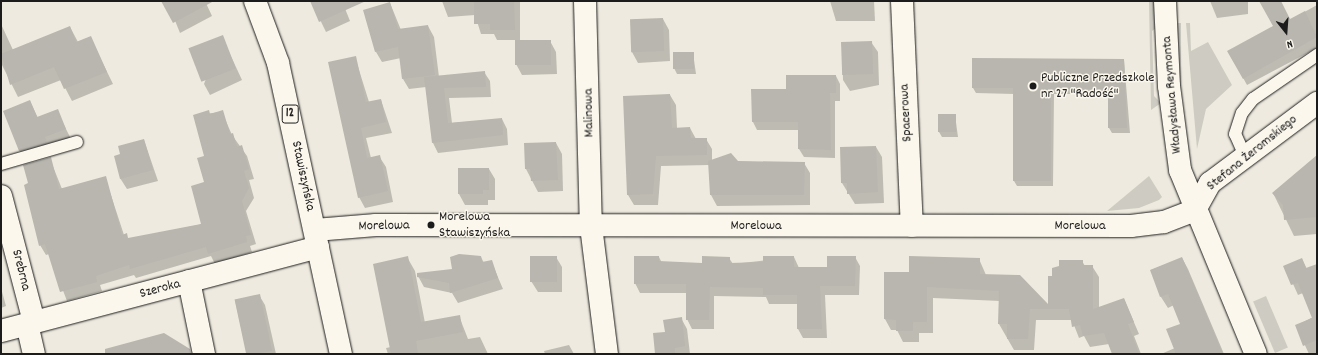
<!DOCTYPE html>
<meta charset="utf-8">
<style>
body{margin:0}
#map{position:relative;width:1318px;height:355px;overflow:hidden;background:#eeeadf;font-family:Dekko,sans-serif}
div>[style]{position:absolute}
.green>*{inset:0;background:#ceccc2;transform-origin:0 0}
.shadow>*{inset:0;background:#0003}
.building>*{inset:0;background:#b9b6af;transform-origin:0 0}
.roads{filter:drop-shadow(0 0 1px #1c1c1c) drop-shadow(0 0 1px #1c1c1c)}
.lane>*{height:12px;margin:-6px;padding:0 6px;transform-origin:6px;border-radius:6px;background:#fbf7ec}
.street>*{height:22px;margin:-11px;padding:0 11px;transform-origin:11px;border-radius:11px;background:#fbf7ec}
.primary>*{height:22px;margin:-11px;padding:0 11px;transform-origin:11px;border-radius:11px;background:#fbf7ec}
.dots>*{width:11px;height:11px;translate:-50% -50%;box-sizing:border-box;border:2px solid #fbf7ec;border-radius:50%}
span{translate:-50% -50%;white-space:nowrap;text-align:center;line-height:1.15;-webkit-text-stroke:3px #fbf7ec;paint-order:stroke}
.shield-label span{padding:1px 3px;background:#fbf7ec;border:1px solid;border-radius:3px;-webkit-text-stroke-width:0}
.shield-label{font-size:13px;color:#1c1c1c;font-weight:700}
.poi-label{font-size:14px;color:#1c1c1c}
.left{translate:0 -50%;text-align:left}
.street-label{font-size:14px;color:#1c1c1c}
.frame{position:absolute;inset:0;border:2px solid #1c1c1c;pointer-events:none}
.north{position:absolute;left:1266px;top:12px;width:40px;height:40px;-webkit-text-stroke:3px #fbf7ec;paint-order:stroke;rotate:163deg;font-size:11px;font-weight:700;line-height:16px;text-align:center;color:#1c1c1c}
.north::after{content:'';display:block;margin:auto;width:14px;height:18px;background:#1c1c1c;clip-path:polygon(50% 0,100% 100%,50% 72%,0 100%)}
</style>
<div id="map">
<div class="green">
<i style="clip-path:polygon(1149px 1px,1159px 1px,1159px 26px,1152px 31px,1154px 96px,1161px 103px,1151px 110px)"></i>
<i style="left:1174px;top:23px;width:7px;height:71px"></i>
<i style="clip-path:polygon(1186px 23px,1190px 23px,1191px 51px,1208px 42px,1232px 85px,1206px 109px,1197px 149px)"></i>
<i style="clip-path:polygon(1149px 176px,1162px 197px,1159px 200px,1139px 208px,1107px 211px)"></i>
<i style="left:1266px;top:296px;width:56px;height:14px;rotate:67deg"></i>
</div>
<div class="shadow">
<i style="clip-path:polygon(167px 1px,205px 1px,212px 16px,180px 33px)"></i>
<i style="clip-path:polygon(311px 1px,342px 1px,350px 21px,326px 32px)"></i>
<i style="clip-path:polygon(442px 1px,520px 1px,520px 41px,550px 41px,556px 52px,557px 74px,522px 75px,516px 64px,515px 40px,497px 40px,494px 34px,481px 34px,475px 15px,448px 17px)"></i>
<i style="clip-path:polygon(830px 1px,874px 1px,875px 21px,836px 21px)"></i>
<i style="clip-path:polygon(1210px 1px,1248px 1px,1248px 14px,1217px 18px)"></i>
<i style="clip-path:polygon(1260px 1px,1280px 1px,1290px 20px,1317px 5px,1317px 48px,1247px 85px,1229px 52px,1274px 26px)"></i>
<i style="clip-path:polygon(390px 3px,401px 30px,428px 26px,434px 37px,439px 77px,484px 72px,490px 81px,491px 97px,449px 98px,452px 123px,502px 119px,507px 129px,508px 145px,438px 153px,433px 143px,426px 87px,409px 89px,403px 79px,401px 58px,382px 62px,376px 52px)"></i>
<i style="clip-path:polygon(663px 19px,669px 30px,670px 61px,638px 63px,632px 52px,631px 20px)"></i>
<i style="clip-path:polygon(1px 24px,13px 50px,70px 27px,78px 42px,90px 37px,113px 84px,72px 101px,61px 80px,18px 97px,1px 63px)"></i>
<i style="clip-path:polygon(222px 37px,242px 80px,210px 95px,204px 84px)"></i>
<i style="clip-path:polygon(871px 42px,878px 52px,879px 85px,850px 91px,843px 80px,842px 43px)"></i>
<i style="clip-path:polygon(693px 53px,696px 74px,677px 74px,674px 68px)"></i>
<i style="clip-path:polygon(355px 57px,369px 102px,381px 100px,392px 133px,366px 138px,371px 158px,379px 156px,386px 167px,393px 202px,365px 208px,359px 197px)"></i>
<i style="clip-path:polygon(1124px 60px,1130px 133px,1112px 133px,1109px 128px,1109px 94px,1054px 94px,1053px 186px,1017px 186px,1014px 181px,1014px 94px,976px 93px,973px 88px)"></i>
<i style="clip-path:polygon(836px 76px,840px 84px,840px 101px,835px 101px,835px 158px,804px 157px,799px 149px,799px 130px,757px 130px,753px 122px,752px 90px,787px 90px)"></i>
<i style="clip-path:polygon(670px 95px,676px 105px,677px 128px,690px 128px,696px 139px,706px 139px,712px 149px,712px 161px,804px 163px,810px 173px,810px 205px,717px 206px,711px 195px,709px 165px,661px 166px,658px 205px,634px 205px,628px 195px,624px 97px)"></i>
<i style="clip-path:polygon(30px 101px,38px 118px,57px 111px,71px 139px,26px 161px,20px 151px)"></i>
<i style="clip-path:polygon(222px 112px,232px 135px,247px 156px,254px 179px,249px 180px,254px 198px,246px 211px,256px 244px,250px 246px,252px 252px,215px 264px,211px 256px,136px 278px,134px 275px,100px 285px,102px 291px,67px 301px,49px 254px,46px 255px,40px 245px,29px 184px,50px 159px,62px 189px,105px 177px,124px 235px,129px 239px,203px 224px,205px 157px,194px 115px)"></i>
<i style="clip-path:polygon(955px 115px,958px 137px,942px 137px,939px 132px)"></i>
<i style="clip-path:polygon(144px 140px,158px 181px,127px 189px,120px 178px,121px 155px)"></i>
<i style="clip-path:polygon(556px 143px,562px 154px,563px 191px,538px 192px,526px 169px)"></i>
<i style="clip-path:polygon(876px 147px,882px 157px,884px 203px,855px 204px,842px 183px,841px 148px)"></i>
<i style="clip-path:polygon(1317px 156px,1317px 234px,1294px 236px,1273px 193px)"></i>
<i style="clip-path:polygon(489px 169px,495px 179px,495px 200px,488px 200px,488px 205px,465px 205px,459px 194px)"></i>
<i style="clip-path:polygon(407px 257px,415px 271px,425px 323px,459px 316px,468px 339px,480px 337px,488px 354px,388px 354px,386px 348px,391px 347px)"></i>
<i style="clip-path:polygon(481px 257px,484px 263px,491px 261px,503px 289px,458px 303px,452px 293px,424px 287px,418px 276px,453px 270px)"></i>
<i style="clip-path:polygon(556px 257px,562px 267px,562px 292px,538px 292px,531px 281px)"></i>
<i style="clip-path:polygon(659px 257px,662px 263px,703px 264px,729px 258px,733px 264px,794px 257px,799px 268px,828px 268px,855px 257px,860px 266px,859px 295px,825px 295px,827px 338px,803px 338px,798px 329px,798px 304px,769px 304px,766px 297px,714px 296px,714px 329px,692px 329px,687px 319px,687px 293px,640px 293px,635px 283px)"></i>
<i style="clip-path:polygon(1182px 258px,1188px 269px,1224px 354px,1161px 354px,1175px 348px,1182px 324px,1174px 305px,1168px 308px,1161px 297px,1151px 270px)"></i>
<i style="clip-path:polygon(979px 259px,986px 275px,1049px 307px,1053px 277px,1082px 261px,1085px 266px,1092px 266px,1099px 277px,1099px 308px,1124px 299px,1139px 334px,1134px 336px,1141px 354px,1113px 354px,1109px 344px,1090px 347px,1084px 336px,1079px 338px,1072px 320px,1036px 320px,1034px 350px,1014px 350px,999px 324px,1000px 301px,933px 298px,933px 333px,919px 333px,919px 342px,903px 342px,897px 330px,891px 330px,885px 319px,885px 273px,910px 273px)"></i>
<i style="clip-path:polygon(1302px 259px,1307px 269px,1317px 265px,1317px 353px,1314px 354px,1309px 354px,1296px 326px,1313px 317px,1303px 293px,1298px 295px,1285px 266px)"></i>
<i style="clip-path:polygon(1px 288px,6px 306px,1px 308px,1px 316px)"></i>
<i style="clip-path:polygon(259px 295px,265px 305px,276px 354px,247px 354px,235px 300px)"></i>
<i style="clip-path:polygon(681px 318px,687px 329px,690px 354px,656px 354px,666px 333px)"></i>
<i style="clip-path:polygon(569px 345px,574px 354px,545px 354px,544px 351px)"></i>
</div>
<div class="building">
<i style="clip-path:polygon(161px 1px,214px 1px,173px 23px)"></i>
<i style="clip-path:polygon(310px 1px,366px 1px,319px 22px)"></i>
<i style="clip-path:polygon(474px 1px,514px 1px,515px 30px,490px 30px,490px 24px,474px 24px)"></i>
<i style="clip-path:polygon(1259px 1px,1281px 1px,1290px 19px,1305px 11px,1317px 37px,1243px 79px,1227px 51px,1273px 26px)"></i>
<i style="clip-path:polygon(390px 2px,398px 29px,428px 25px,435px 75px,402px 79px,398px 47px,375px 52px,363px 10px)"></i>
<i style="left:663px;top:18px;width:33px;height:33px;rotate:88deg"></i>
<i style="clip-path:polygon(70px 26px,76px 42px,91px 36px,107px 72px,64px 89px,54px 67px,10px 85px,1px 54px)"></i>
<i style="left:223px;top:35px;width:36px;height:37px;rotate:69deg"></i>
<i style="left:515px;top:40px;width:36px;height:25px"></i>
<i style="left:872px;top:41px;width:33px;height:31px;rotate:88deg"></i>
<i style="left:673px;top:52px;width:21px;height:17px"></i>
<i style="clip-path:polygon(356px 56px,366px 102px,381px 99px,386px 122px,361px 128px,367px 158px,380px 155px,388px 191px,358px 198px,328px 62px)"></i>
<i style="clip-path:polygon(972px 58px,1124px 59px,1127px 128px,1108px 128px,1108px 89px,1051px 89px,1051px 181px,1013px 181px,1013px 88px,972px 88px)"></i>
<i style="clip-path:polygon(485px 71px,486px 87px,444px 88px,448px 123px,502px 118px,503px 135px,432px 143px,424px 77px)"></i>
<i style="clip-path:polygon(786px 75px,836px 75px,836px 93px,830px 93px,831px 150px,798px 149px,798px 122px,752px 122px,751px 89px,786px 89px)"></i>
<i style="clip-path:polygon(670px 94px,672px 128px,690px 127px,691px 138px,707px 138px,707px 155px,656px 156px,653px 194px,627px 195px,623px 96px)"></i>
<i style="clip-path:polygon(30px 100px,37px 117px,58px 109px,66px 129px,45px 137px,47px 143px,19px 151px,3px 111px)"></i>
<i style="clip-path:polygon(209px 110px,210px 114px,223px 110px,230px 134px,233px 133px,237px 147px,242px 145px,249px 169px,244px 171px,249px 188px,242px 201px,251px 235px,246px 236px,247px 242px,208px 254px,206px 247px,130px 269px,129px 265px,96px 276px,97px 282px,60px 292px,45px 244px,39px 246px,24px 185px,28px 183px,23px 165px,51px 157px,59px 189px,106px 176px,122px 235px,127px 233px,128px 238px,201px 224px,191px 186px,204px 182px,197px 158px,204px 156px,193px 115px)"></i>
<i style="left:938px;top:114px;width:18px;height:18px"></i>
<i style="clip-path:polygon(144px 139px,153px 170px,120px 179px,114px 156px,120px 154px,118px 146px)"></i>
<i style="clip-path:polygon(556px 142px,558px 180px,531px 181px,530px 169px,525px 169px,524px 143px)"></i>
<i style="clip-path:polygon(876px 146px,878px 192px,847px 194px,847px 183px,841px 183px,840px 147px)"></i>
<i style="clip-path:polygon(731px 153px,738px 161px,805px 162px,804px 195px,710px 195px,708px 161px)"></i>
<i style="clip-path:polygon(1317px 155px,1317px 217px,1284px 220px,1283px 205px,1272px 193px)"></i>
<i style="clip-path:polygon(458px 168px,489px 168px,489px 190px,483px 190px,483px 194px,458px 194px)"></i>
<i style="clip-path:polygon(459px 254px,481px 256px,482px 262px,492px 260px,498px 278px,450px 293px,449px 283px,417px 277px,417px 273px,452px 269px,450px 257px)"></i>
<i style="clip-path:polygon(408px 256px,421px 322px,460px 315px,463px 332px,416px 341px,418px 354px,391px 354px,373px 264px)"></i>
<i style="left:530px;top:256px;width:27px;height:26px"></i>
<i style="clip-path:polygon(634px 256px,659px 256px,659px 261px,702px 263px,702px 256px,730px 257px,730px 263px,763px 262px,763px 256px,794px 256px,794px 267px,827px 267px,827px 256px,856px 256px,855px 286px,820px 286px,822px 329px,797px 329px,797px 295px,763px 295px,763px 288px,710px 287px,709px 320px,686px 320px,686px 284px,634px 284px)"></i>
<i style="clip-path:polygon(909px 256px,980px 258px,980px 274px,1020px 275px,1048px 304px,1048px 276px,1052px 276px,1052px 268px,1059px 266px,1059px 260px,1083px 260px,1083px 265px,1093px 265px,1093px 309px,1124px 298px,1134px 322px,1128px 324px,1139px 354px,1112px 354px,1104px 333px,1083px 336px,1080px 325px,1072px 327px,1069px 309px,1030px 309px,1028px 339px,1007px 339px,1007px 324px,998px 324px,999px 291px,927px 287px,927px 322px,913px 322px,913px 331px,896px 331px,896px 320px,884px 319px,884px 272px,909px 272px)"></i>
<i style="clip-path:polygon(1182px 257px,1194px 285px,1223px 354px,1176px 354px,1166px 329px,1180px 324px,1168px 294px,1160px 297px,1150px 270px)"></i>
<i style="clip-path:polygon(1302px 258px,1306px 268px,1317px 264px,1317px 340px,1303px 346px,1295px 325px,1312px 318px,1298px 283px,1291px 285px,1283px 266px)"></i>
<i style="left:260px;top:294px;width:58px;height:26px;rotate:78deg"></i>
<i style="clip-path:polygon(682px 317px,685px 346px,675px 348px,675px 354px,655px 354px,653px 333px,665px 332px,663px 320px)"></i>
<i style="clip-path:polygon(164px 333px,190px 349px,191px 354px,105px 354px,105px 349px)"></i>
</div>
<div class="roads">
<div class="lane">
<i style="left:1245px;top:156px;width:24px;rotate:-114deg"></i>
<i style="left:1235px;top:134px;width:22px;rotate:-72deg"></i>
<i style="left:1242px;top:113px;width:18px;rotate:-52deg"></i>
<i style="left:1253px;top:99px;width:78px;rotate:-34.5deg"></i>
<i style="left:1px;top:164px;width:79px;rotate:-16.1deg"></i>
</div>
<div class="street">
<i style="left:585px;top:1px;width:225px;rotate:88.5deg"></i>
<i style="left:591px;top:226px;width:129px;rotate:82.9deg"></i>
<i style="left:902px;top:1px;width:225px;rotate:87.5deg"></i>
<i style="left:1165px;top:1px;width:85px;rotate:87.3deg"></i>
<i style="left:1169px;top:86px;width:85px;rotate:82.5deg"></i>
<i style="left:1180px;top:170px;width:199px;rotate:67.6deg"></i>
<i style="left:1px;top:196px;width:130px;rotate:75.3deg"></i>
<i style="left:1195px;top:210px;width:31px;rotate:-61deg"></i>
<i style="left:1210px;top:183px;width:134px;rotate:-36.8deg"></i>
<i style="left:315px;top:230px;width:61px;rotate:-4.7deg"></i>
<i style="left:376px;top:225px;width:755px;rotate:0.08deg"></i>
<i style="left:1131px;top:226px;width:33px;rotate:-7deg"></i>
<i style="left:1164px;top:222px;width:33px;rotate:-21deg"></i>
<i style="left:189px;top:281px;width:75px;rotate:78.4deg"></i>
<i style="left:27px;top:324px;width:31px;rotate:77deg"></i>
<i style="left:1px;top:331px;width:328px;rotate:-14.8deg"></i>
</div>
<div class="primary">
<i style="left:255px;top:1px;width:66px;rotate:69.6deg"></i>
<i style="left:278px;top:63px;width:298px;rotate:77.8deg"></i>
</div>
</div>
<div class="dots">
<i style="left:1033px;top:86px;background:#1c1c1c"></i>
<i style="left:431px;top:225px;background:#1c1c1c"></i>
</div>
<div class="shield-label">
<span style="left:290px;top:114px">12</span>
</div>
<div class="poi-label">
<span class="left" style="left:1041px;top:86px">Publiczne Przedszkole<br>nr 27 "Radość"</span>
<span class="left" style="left:439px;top:225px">Morelowa<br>Stawiszyńska</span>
</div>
<div class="street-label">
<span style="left:1172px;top:95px;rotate:-95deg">Władysława Reymonta</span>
<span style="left:589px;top:113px;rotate:-91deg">Malinowa</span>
<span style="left:906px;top:113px;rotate:-93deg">Spacerowa</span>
<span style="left:1252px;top:153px;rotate:-39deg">Stefana Żeromskiego</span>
<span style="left:303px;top:176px;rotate:78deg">Stawiszyńska</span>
<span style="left:384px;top:226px;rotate:-1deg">Morelowa</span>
<span style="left:756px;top:226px">Morelowa</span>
<span style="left:1080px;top:226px">Morelowa</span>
<span style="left:21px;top:270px;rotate:76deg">Srebrna</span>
<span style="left:160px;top:289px;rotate:-15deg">Szeroka</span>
</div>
<div class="frame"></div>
<div class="north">N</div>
</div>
